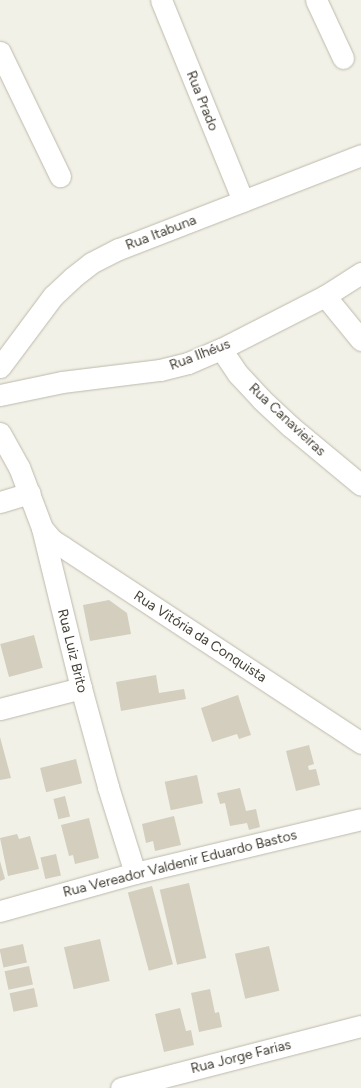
<!DOCTYPE html>
<meta charset="utf-8">
<style>
body{margin:0}
#map{position:relative;width:361px;height:1088px;overflow:hidden;background:#f2f1e7;font-family:Figtree,sans-serif}
div>[style]{position:absolute}
.building>*{inset:0;background:#d3cebe;transform-origin:0 0}
.roads{filter:drop-shadow(0 0 1px #bdb9ab) drop-shadow(0 0 1px #bdb9ab)}
.minor>*{height:21px;margin:-10.5px;padding:0 10.5px;transform-origin:10.5px;border-radius:10.5px;background:#fff}
span{translate:-50% -50%;white-space:nowrap;text-align:center;line-height:1.15;-webkit-text-stroke:3px #fff;paint-order:stroke}
.street-label{font-size:14px;color:#454137}
</style>
<div id="map">
<div class="building">
<i style="clip-path:polygon(109px 600px,127px 613px,131px 634px,90px 641px,83px 605px)"></i>
<i style="left:34px;top:635px;width:34px;height:35px;rotate:75deg"></i>
<i style="clip-path:polygon(156px 675px,159px 693px,184px 689px,186px 699px,121px 711px,116px 682px)"></i>
<i style="clip-path:polygon(238px 695px,251px 735px,239px 739px,237px 734px,212px 742px,201px 708px)"></i>
<i style="clip-path:polygon(0 737px,11px 778px,0 780px)"></i>
<i style="clip-path:polygon(309px 745px,314px 764px,308px 766px,309px 770px,316px 769px,320px 785px,296px 791px,286px 751px)"></i>
<i style="left:76px;top:759px;width:25px;height:37px;rotate:76deg"></i>
<i style="left:197px;top:775px;width:29px;height:33px;rotate:78deg"></i>
<i style="clip-path:polygon(240px 788px,246px 811px,256px 809px,260px 827px,249px 830px,247px 823px,230px 826px,225px 803px,220px 804px,217px 793px)"></i>
<i style="left:65px;top:796px;width:21px;height:12px;rotate:76deg"></i>
<i style="clip-path:polygon(174px 816px,181px 845px,155px 851px,153px 841px,146px 843px,142px 824px)"></i>
<i style="clip-path:polygon(89px 818px,99px 858px,75px 864px,73px 855px,69px 856px,61px 825px)"></i>
<i style="clip-path:polygon(17px 834px,19px 839px,30px 836px,39px 869px,8px 876px,0 838px)"></i>
<i style="left:56px;top:854px;width:22px;height:16px;rotate:77deg"></i>
<i style="clip-path:polygon(0 861px,5px 879px,0 881px)"></i>
<i style="left:189px;top:883px;width:77px;height:30px;rotate:77deg"></i>
<i style="left:152px;top:886px;width:81px;height:25px;rotate:75deg"></i>
<i style="left:100px;top:939px;width:43px;height:37px;rotate:77deg"></i>
<i style="left:23px;top:944px;width:19px;height:24px;rotate:78deg"></i>
<i style="left:269px;top:946px;width:46px;height:35px;rotate:77deg"></i>
<i style="left:29px;top:966px;width:19px;height:25px;rotate:78deg"></i>
<i style="left:34px;top:988px;width:19px;height:25px;rotate:78deg"></i>
<i style="clip-path:polygon(210px 989px,215px 1013px,219px 1012px,222px 1027px,199px 1032px,191px 993px)"></i>
<i style="clip-path:polygon(180px 1008px,186px 1031px,191px 1030px,194px 1045px,164px 1052px,155px 1014px)"></i>
</div>
<div class="roads">
<div class="minor">
<i style="left:161px;top:0;width:217px;rotate:67.8deg"></i>
<i style="left:316px;top:0;width:64px;rotate:65deg"></i>
<i style="left:0;top:52px;width:138px;rotate:64.2deg"></i>
<i style="left:325px;top:296px;width:57px;rotate:50.7deg"></i>
<i style="left:221px;top:349px;width:30px;rotate:56deg"></i>
<i style="left:238px;top:374px;width:34px;rotate:47deg"></i>
<i style="left:261px;top:399px;width:40px;rotate:43deg"></i>
<i style="left:290px;top:426px;width:92px;rotate:39.7deg"></i>
<i style="left:0;top:367px;width:89px;rotate:-53.3deg"></i>
<i style="left:53px;top:296px;width:26px;rotate:-43deg"></i>
<i style="left:72px;top:278px;width:24px;rotate:-38deg"></i>
<i style="left:91px;top:263px;width:31px;rotate:-27deg"></i>
<i style="left:119px;top:249px;width:260px;rotate:-21.2deg"></i>
<i style="left:0;top:395px;width:63px;rotate:-11.8deg"></i>
<i style="left:62px;top:382px;width:99px;rotate:-7deg"></i>
<i style="left:160px;top:370px;width:29px;rotate:-14deg"></i>
<i style="left:188px;top:363px;width:36px;rotate:-23deg"></i>
<i style="left:221px;top:349px;width:117px;rotate:-27deg"></i>
<i style="left:325px;top:296px;width:43px;rotate:-32.6deg"></i>
<i style="left:0;top:433px;width:39px;rotate:61deg"></i>
<i style="left:19px;top:467px;width:65px;rotate:69.3deg"></i>
<i style="left:42px;top:528px;width:165px;rotate:76.3deg"></i>
<i style="left:81px;top:688px;width:103px;rotate:74.7deg"></i>
<i style="left:108px;top:787px;width:90px;rotate:72.6deg"></i>
<i style="left:0;top:502px;width:31px;rotate:-17deg"></i>
<i style="left:42px;top:528px;width:16px;rotate:50deg"></i>
<i style="left:52px;top:540px;width:13px;rotate:32deg"></i>
<i style="left:63px;top:547px;width:357px;rotate:33.3deg"></i>
<i style="left:0;top:709px;width:84px;rotate:-14.5deg"></i>
<i style="left:0;top:911px;width:140px;rotate:-15.7deg"></i>
<i style="left:135px;top:873px;width:232px;rotate:-13.4deg"></i>
<i style="left:121px;top:1088px;width:248px;rotate:-14.5deg"></i>
</div>
</div>
<div class="street-label">
<span style="left:202px;top:101px;rotate:68deg">Rua Prado</span>
<span style="left:161px;top:233px;rotate:-21deg">Rua Itabuna</span>
<span style="left:200px;top:355px;rotate:-21deg">Rua Ilhéus</span>
<span style="left:287px;top:420px;rotate:43deg">Rua Canavieiras</span>
<span style="left:200px;top:637px;rotate:33deg">Rua Vitória da Conquista</span>
<span style="left:72px;top:651px;rotate:76deg">Rua Luiz Brito</span>
<span style="left:180px;top:864px;rotate:-14deg">Rua Vereador Valdenir Eduardo Bastos</span>
<span style="left:241px;top:1057px;rotate:-14deg">Rua Jorge Farias</span>
</div>
</div>
